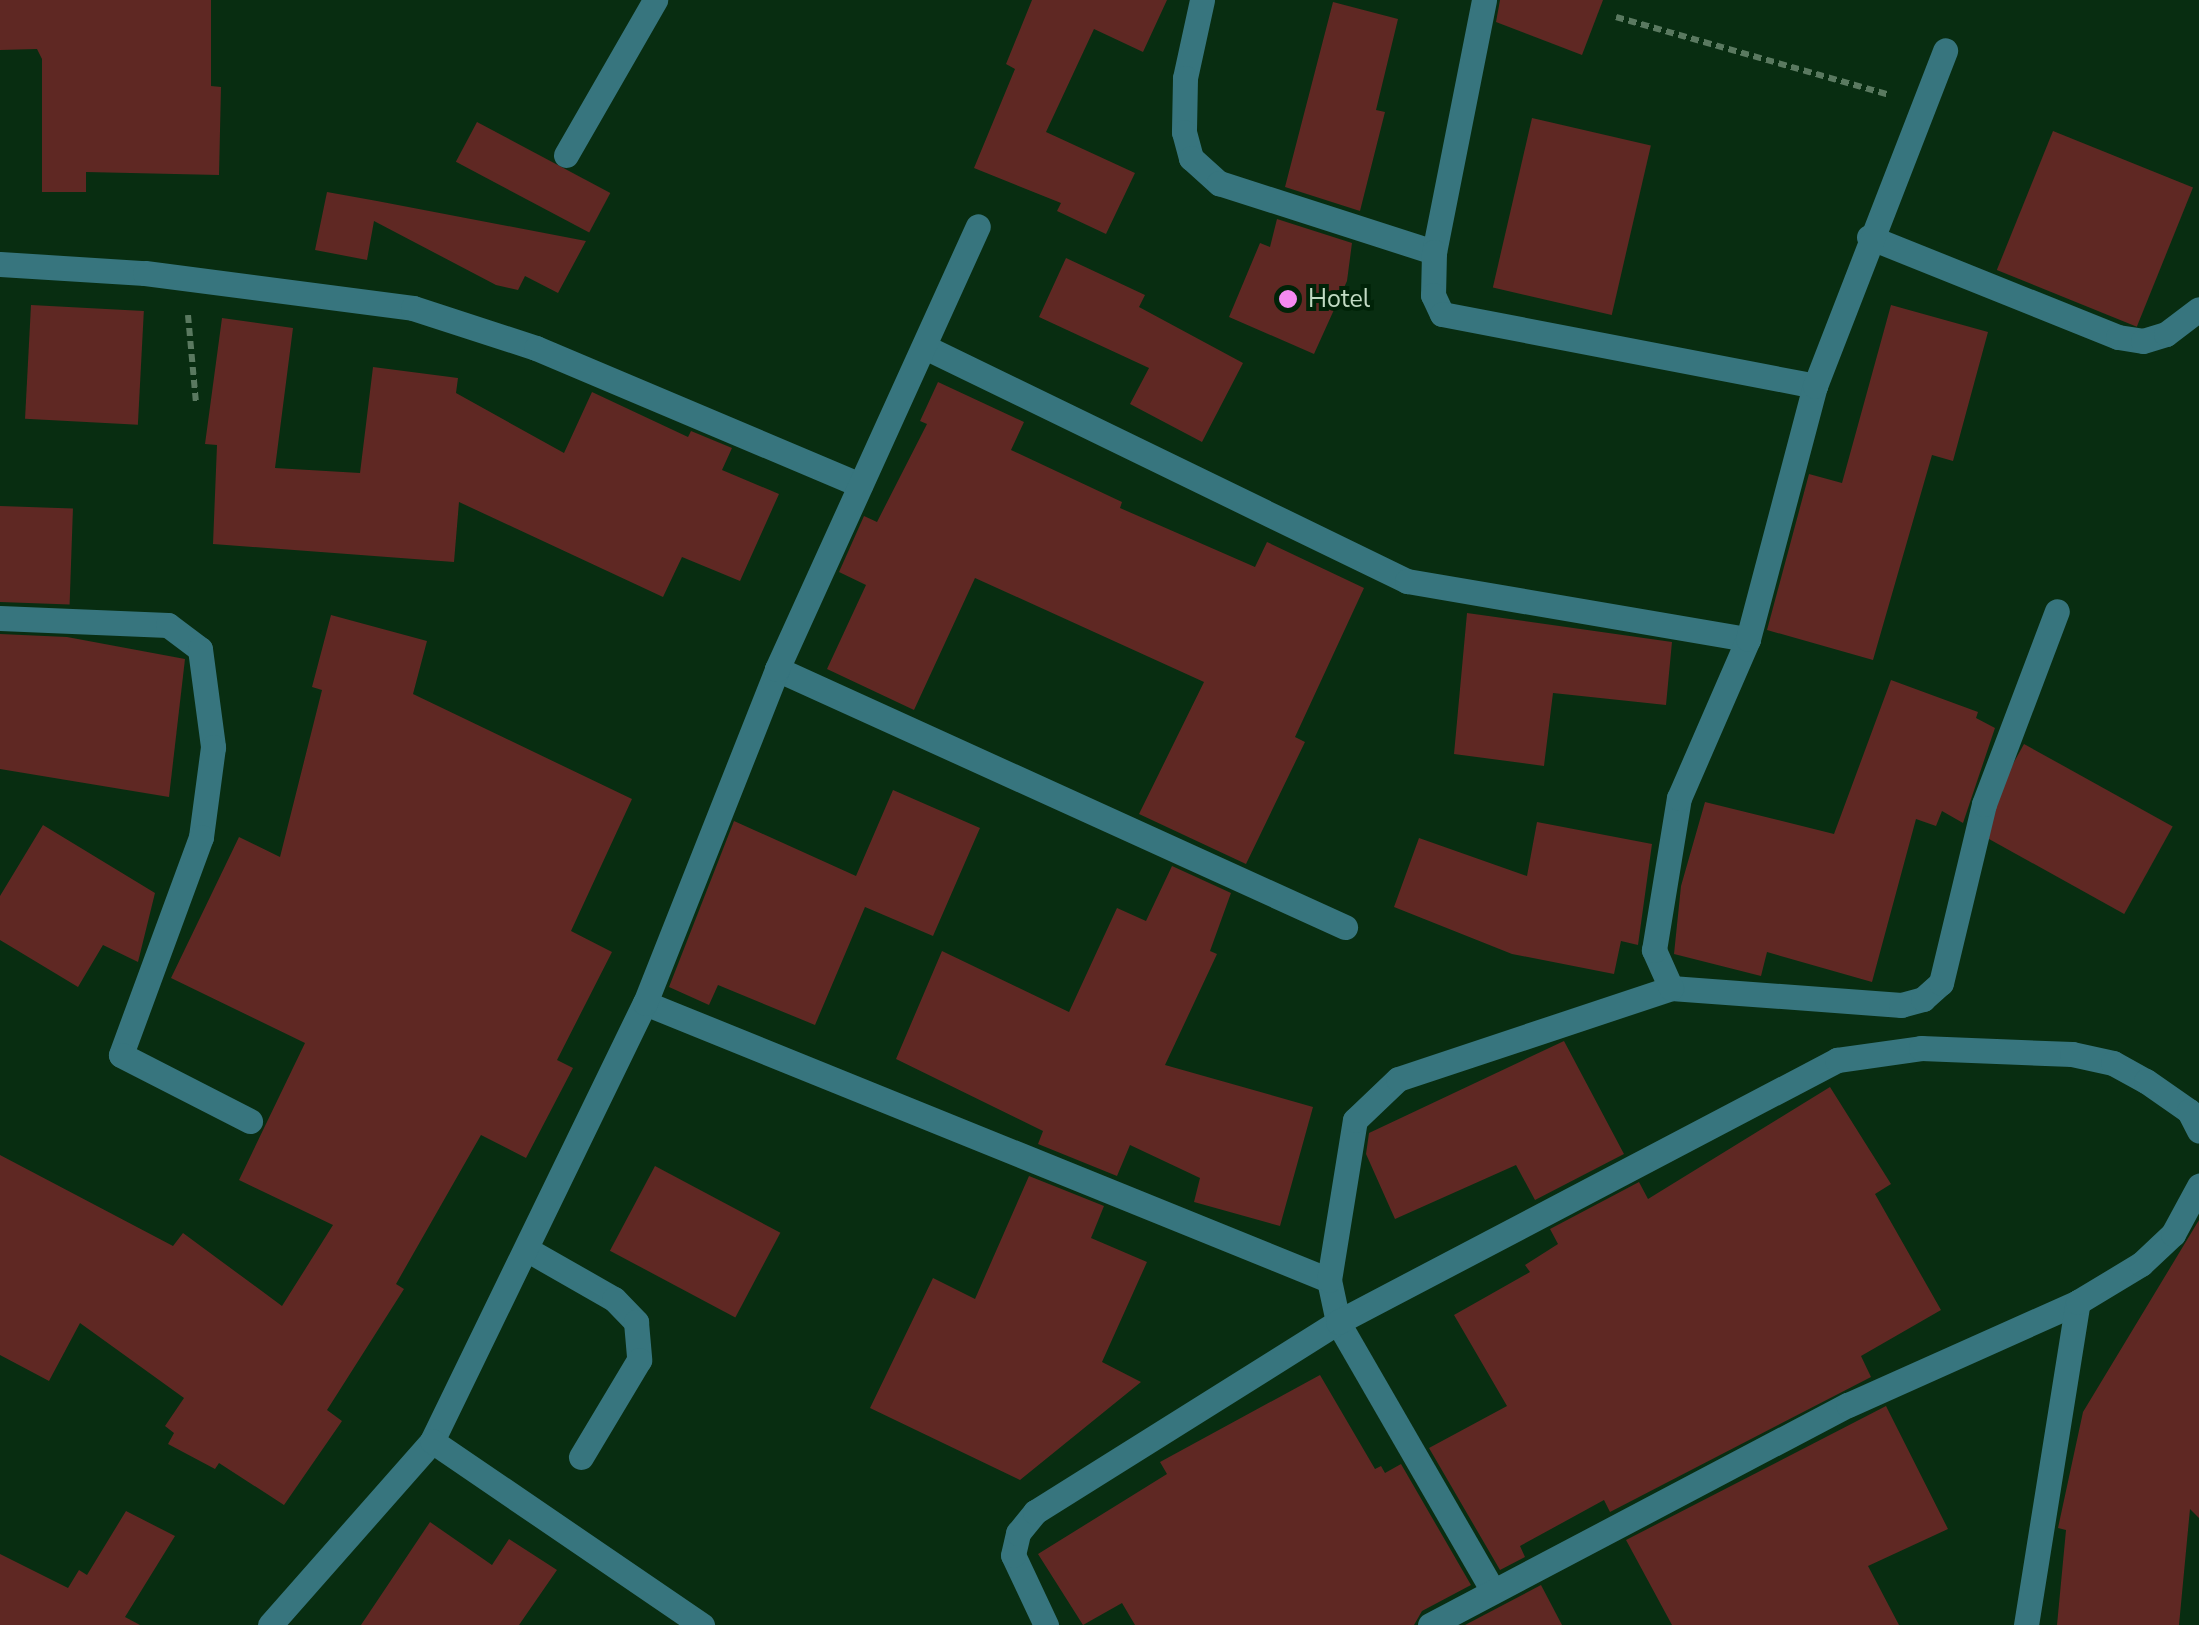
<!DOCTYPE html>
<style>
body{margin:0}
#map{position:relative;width:2199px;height:1625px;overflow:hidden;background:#082d11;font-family:"Nunito Sans",sans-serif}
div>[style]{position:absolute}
.building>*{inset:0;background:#5f2823;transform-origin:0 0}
.path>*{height:6px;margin-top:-3px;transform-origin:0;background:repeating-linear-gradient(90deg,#5a7960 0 8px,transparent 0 13px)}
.minor>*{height:25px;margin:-12.5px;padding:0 12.5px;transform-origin:12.5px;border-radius:12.5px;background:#37757e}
.dots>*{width:28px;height:28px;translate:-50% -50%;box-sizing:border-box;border:5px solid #002308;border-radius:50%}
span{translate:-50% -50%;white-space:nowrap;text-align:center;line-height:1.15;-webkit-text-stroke:8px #002308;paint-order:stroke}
.poi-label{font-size:25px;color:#c2dbc4}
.left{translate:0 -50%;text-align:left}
</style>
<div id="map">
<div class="building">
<i style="clip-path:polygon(0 0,211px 0,211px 86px,221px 87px,219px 175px,86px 172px,86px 192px,42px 192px,42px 59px,37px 49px,0 50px)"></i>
<i style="clip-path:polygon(1032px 0,1167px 0,1143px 52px,1094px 29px,1046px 132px,1135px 173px,1106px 234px,1057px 211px,1061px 203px,974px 168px,1015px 69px,1006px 64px)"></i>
<i style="clip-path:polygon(1500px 0,1603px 0,1582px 55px,1496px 22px)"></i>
<i style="clip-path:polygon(1333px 2px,1398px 19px,1376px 110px,1385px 112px,1360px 211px,1285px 187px)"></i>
<i style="left:1532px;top:118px;width:122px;height:174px;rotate:13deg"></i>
<i style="left:477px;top:122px;width:151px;height:45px;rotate:28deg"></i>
<i style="left:2053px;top:131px;width:151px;height:150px;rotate:22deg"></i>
<i style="clip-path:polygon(327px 192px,377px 201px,586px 241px,558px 293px,525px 276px,518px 290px,496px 285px,374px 221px,367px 260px,315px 250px)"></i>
<i style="clip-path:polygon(1277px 219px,1352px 243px,1347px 281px,1314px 354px,1229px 317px,1260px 243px,1270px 247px)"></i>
<i style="clip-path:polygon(1066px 258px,1145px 295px,1139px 307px,1243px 363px,1202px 442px,1130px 404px,1149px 368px,1039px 317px)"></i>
<i style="left:31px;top:305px;width:113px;height:114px;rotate:3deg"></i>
<i style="clip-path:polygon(1891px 305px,1988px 332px,1953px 461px,1932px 455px,1873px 660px,1767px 630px,1809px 474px,1842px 483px)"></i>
<i style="clip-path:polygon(222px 318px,293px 328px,275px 468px,360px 473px,373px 367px,458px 378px,456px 393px,564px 453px,592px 392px,688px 437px,691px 431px,732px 448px,722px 470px,779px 494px,740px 581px,682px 557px,663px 597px,459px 502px,454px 562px,213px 544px,217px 445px,205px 444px)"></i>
<i style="clip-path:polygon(938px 382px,1024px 422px,1011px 450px,1122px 502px,1120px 508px,1255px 567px,1267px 542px,1364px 588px,1295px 737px,1305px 742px,1246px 864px,1139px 814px,1204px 682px,975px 578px,914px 710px,827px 669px,866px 585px,839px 572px,864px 516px,877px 522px,927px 424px,920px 421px)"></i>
<i style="left:0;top:506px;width:73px;height:96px;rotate:2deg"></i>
<i style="clip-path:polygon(1467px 613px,1672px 642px,1666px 705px,1553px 693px,1544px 766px,1454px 754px)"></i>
<i style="clip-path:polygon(331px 615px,427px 641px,413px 694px,632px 799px,571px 931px,612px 952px,557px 1060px,573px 1068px,526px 1158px,481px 1135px,396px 1284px,404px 1289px,327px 1410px,342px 1421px,284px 1505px,219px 1463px,215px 1469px,168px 1444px,174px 1433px,165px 1426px,184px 1398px,80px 1323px,49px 1381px,0 1355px,0 1155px,173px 1246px,183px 1233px,282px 1306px,333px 1225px,239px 1180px,305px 1043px,171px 978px,239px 837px,280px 857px,322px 690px,312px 687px)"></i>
<i style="clip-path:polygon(0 634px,67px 637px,185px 659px,169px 797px,0 769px)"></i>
<i style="clip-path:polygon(1891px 680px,1978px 712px,1976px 718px,1995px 728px,1963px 823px,1942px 811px,1936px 826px,1916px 819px,1872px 982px,1767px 952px,1761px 976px,1674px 954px,1681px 886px,1705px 802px,1834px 834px)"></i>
<i style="left:2024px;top:744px;width:170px;height:100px;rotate:29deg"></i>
<i style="clip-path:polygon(893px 790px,980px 828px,933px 936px,865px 907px,815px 1025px,718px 985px,709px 1005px,669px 987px,734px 821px,856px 876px)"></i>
<i style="clip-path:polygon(1537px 822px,1652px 844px,1638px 945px,1621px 941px,1614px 974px,1512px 954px,1394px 907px,1419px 838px,1527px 876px)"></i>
<i style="clip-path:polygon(43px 825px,155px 893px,138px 962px,103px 945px,78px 987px,0 940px,0 896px)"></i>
<i style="clip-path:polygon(1172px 866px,1231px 893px,1210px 951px,1217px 954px,1165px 1065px,1313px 1107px,1280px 1226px,1194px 1202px,1200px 1178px,1130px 1145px,1117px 1176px,1038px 1144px,1043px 1131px,896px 1059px,942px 951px,1069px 1012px,1117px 908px,1146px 921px)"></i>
<i style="clip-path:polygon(1564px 1041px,1624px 1154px,1535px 1200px,1516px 1165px,1395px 1219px,1366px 1154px,1369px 1133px)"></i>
<i style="clip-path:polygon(1830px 1087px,1891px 1184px,1875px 1194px,1941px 1310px,1861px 1356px,1871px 1377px,1610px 1512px,1604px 1500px,1520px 1546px,1525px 1557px,1500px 1570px,1429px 1448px,1507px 1406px,1454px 1315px,1530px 1272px,1525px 1265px,1558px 1244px,1550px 1229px,1639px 1182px,1648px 1199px)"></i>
<i style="left:655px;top:1166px;width:142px;height:96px;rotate:28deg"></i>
<i style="clip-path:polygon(1029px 1176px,1104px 1206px,1091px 1238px,1147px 1262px,1102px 1362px,1141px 1382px,1020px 1480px,870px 1408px,933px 1278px,975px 1299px)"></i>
<i style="clip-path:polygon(2199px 1220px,2199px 1518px,2190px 1509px,2179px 1625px,2057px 1625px,2066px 1530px,2058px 1528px,2083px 1412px)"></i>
<i style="clip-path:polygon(1320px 1375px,1375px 1469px,1381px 1466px,1385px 1473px,1401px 1464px,1471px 1585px,1422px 1611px,1414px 1625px,1135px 1625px,1122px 1603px,1083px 1625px,1038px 1554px,1167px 1474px,1160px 1462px)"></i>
<i style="clip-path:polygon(1886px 1406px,1948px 1529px,1868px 1566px,1899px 1625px,1672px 1625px,1626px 1540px)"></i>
<i style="clip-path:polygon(126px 1511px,175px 1536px,125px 1617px,140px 1625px,0 1625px,0 1554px,68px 1588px,79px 1570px,87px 1575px)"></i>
<i style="clip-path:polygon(430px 1522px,492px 1565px,509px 1539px,557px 1570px,519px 1625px,361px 1625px)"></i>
<i style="clip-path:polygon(1541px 1585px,1562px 1625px,1465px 1625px)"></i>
</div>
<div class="path">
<i style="left:1616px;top:17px;width:282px;rotate:15.9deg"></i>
<i style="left:188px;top:315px;width:88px;rotate:84.8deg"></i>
</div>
<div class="minor">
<i style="left:1202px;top:0;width:80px;rotate:102.3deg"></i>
<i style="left:1185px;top:78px;width:54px;rotate:91.1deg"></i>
<i style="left:1184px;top:132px;width:27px;rotate:75deg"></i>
<i style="left:1191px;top:158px;width:38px;rotate:42deg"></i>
<i style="left:1219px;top:183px;width:226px;rotate:17.8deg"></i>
<i style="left:1484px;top:0;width:257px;rotate:101.2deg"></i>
<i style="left:1434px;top:252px;width:43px;rotate:91.3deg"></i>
<i style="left:1433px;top:295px;width:21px;rotate:65deg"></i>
<i style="left:1442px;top:314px;width:380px;rotate:10.9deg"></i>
<i style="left:566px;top:155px;width:179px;rotate:-60.1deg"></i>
<i style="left:1869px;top:237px;width:268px;rotate:21.9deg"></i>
<i style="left:2118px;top:337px;width:25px;rotate:9deg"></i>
<i style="left:2143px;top:341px;width:24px;rotate:-17deg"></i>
<i style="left:2166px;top:334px;width:41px;rotate:-37.1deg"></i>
<i style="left:0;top:264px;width:145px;rotate:3.6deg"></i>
<i style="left:145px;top:273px;width:270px;rotate:7.4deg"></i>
<i style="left:413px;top:308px;width:129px;rotate:18deg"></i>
<i style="left:536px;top:348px;width:352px;rotate:22.9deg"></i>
<i style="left:925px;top:347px;width:536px;rotate:25.9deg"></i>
<i style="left:1407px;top:581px;width:346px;rotate:9.7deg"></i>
<i style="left:0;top:618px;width:168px;rotate:2.4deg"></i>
<i style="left:168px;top:625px;width:40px;rotate:37deg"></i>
<i style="left:200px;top:649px;width:99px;rotate:82.4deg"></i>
<i style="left:213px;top:747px;width:91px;rotate:97.6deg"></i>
<i style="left:201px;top:837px;width:232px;rotate:110.2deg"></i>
<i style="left:121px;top:1055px;width:145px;rotate:27.1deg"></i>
<i style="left:777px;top:669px;width:624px;rotate:24.43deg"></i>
<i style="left:1671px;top:988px;width:231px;rotate:4.2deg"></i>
<i style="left:1901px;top:1005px;width:23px;rotate:-15deg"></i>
<i style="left:1923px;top:999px;width:24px;rotate:-42deg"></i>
<i style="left:1941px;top:983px;width:184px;rotate:-76.5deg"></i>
<i style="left:1984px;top:804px;width:206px;rotate:-69.3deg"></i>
<i style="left:645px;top:1003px;width:738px;rotate:22.05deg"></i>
<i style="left:528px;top:1250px;width:99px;rotate:29.7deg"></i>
<i style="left:614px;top:1299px;width:32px;rotate:46deg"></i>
<i style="left:636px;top:1322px;width:38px;rotate:85deg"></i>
<i style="left:639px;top:1360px;width:113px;rotate:120.9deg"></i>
<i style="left:432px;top:1441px;width:487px;rotate:-64.1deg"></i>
<i style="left:645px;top:1003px;width:359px;rotate:-68.4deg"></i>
<i style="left:777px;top:669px;width:486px;rotate:-65.6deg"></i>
<i style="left:1493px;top:1591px;width:310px;rotate:-120deg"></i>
<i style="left:1338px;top:1322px;width:43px;rotate:-102.1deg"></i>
<i style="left:1329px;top:1280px;width:162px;rotate:-80.8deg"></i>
<i style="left:1355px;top:1120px;width:59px;rotate:-43.6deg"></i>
<i style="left:1398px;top:1079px;width:288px;rotate:-18.4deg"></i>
<i style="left:1671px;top:988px;width:42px;rotate:-114.1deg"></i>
<i style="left:1654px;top:950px;width:154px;rotate:-80.7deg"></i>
<i style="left:1679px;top:798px;width:173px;rotate:-66.5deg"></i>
<i style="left:1748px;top:639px;width:262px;rotate:-75.2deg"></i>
<i style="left:1815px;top:386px;width:360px;rotate:-68.8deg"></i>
<i style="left:270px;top:1625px;width:245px;rotate:-48.6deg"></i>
<i style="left:432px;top:1441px;width:327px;rotate:34.3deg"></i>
<i style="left:1046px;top:1625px;width:77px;rotate:-115.2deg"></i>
<i style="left:1013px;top:1555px;width:23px;rotate:-77deg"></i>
<i style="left:1018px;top:1533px;width:27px;rotate:-51deg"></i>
<i style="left:1035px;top:1512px;width:358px;rotate:-32.1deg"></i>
<i style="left:1338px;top:1322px;width:564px;rotate:-27.7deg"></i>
<i style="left:1837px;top:1060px;width:85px;rotate:-8.1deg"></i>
<i style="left:1921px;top:1048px;width:151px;rotate:2.3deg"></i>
<i style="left:2072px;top:1054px;width:42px;rotate:12.4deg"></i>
<i style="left:2113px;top:1063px;width:38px;rotate:29deg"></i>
<i style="left:2146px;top:1081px;width:52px;rotate:34.9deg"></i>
<i style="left:2189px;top:1111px;width:22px;rotate:63deg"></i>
<i style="left:1430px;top:1625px;width:472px;rotate:-27.8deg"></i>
<i style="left:1848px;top:1405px;width:252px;rotate:-24.1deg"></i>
<i style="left:2026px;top:1625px;width:327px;rotate:-80.9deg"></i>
<i style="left:2078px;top:1302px;width:74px;rotate:-31.1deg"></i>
<i style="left:2141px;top:1264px;width:44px;rotate:-43.2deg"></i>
<i style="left:2173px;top:1234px;width:55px;rotate:-61.6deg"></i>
</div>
<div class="dots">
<i style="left:1288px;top:299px;background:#f38af1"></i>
</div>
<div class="poi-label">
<span class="left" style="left:1308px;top:299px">Hotel</span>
</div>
</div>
